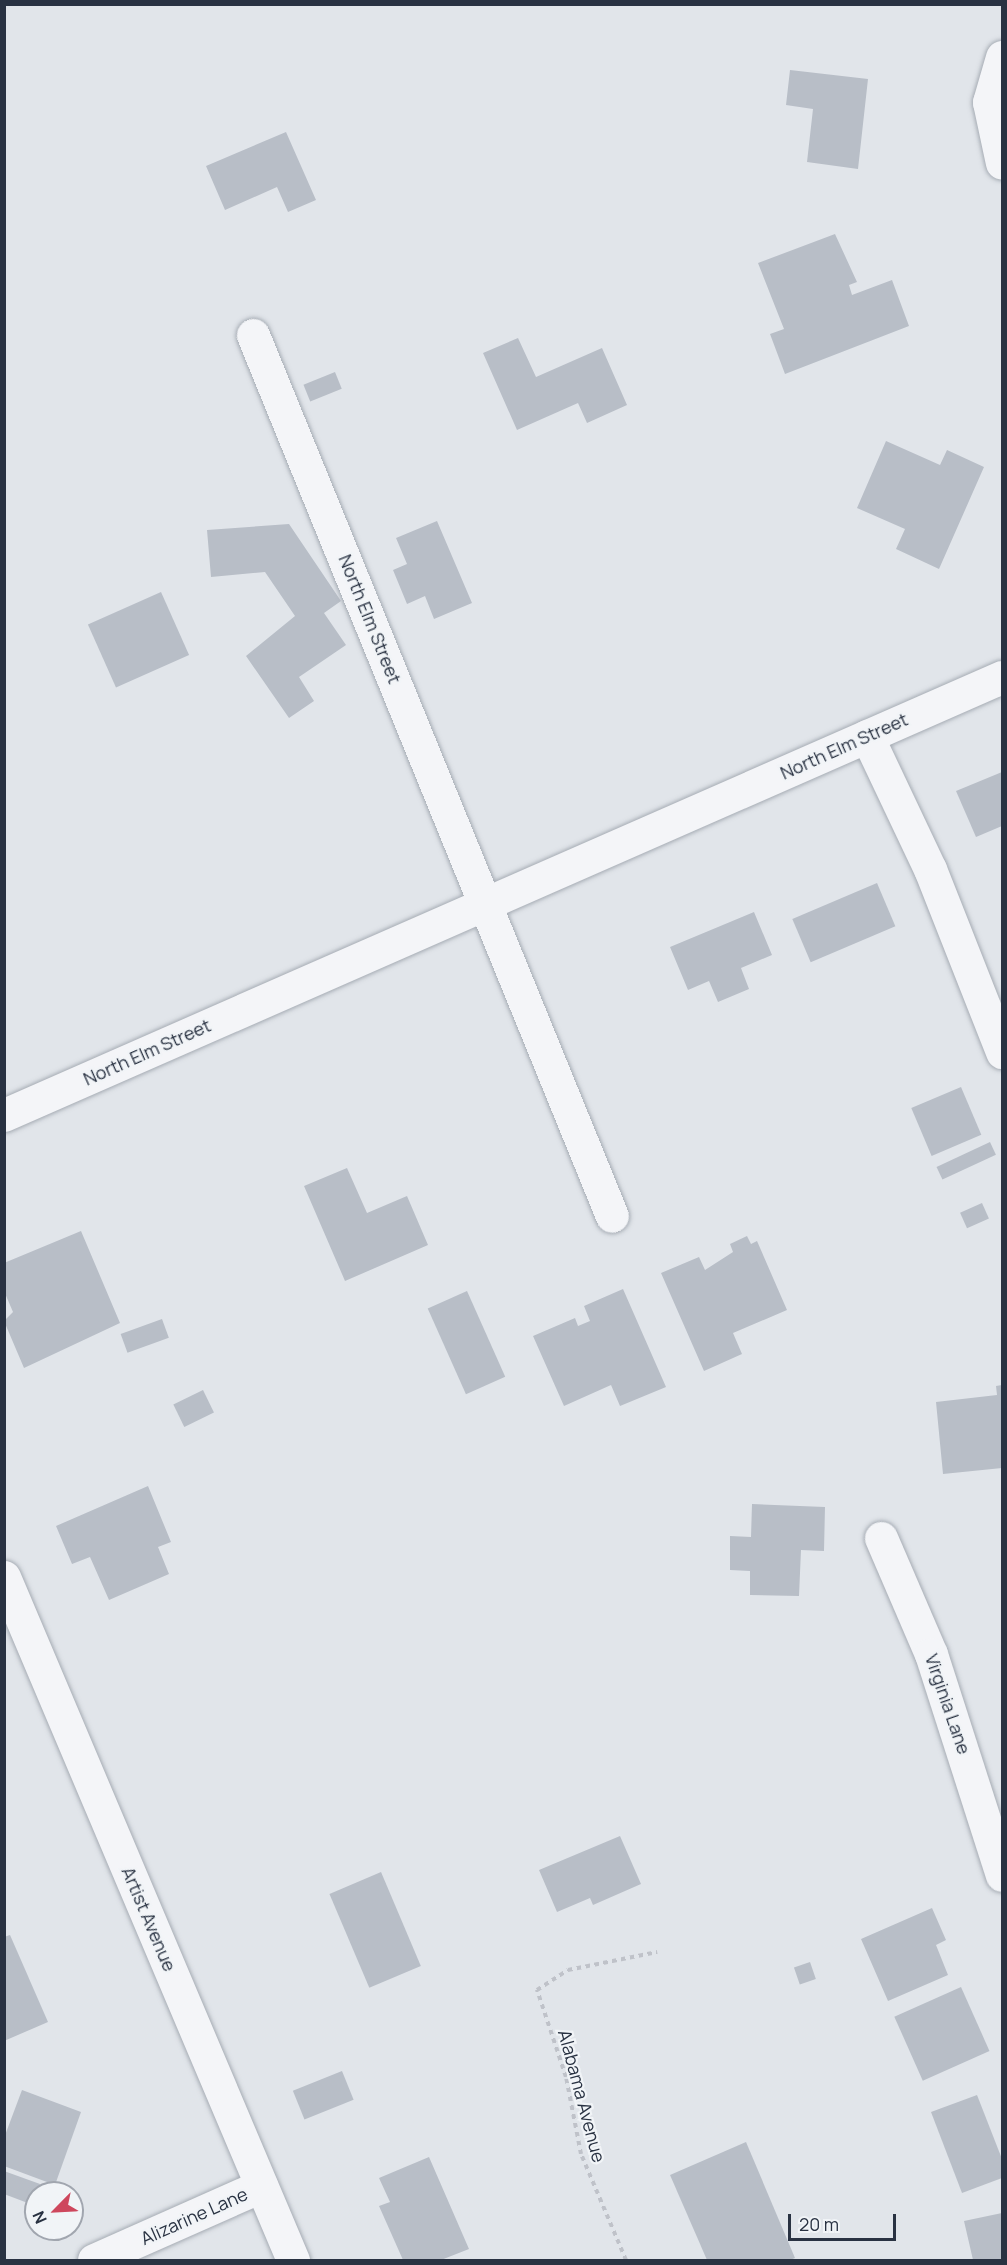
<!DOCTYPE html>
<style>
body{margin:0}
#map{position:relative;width:1007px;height:2265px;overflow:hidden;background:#e1e5ea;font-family:Manrope,sans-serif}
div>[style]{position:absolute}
.building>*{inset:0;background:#b8bec7;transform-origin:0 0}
.path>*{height:4px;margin-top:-2px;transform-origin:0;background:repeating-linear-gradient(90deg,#bfc2c9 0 4.5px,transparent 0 9px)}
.roads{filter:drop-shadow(0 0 2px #a6acb4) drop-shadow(0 0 2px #a6acb4)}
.minor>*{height:33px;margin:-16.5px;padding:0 16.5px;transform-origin:16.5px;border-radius:16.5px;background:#f4f5f8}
span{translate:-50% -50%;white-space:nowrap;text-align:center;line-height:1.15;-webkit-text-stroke:4.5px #f1f4f7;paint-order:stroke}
.street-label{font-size:18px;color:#293242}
.frame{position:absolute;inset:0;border:6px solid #293242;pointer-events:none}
.north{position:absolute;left:24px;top:2181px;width:60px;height:60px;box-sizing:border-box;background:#f1f4f7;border:2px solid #a1a6af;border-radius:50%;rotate:246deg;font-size:16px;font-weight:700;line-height:24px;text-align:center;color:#293242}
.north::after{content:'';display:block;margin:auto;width:21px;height:27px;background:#ce475d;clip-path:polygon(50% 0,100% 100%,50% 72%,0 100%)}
.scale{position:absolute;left:788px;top:2214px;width:108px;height:27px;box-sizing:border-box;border:3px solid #293242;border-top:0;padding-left:8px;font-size:18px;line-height:21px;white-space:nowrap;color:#293242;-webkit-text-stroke:4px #f1f4f7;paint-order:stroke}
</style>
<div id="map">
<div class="building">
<i style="clip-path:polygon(790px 70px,868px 79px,858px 169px,807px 162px,813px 109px,786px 105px)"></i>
<i style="clip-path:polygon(286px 132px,316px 200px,288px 212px,277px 187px,225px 210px,206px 166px)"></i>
<i style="clip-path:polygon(835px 234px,857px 282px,849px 285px,852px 295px,892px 280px,909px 326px,785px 374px,770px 334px,784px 329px,758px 263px)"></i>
<i style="clip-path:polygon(518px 338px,536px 377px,602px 348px,627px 405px,587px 423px,578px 403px,517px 430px,483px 353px)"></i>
<i style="left:335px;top:372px;width:18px;height:34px;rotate:68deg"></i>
<i style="clip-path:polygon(886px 441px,940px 465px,947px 450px,984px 467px,939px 569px,896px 549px,905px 529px,857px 508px)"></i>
<i style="clip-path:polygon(437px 521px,472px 603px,434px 619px,425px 596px,407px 604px,393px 570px,407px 564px,396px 538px)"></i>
<i style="clip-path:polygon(289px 524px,341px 601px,324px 613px,346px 645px,299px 677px,314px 701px,289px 718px,246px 656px,295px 616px,265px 572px,211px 577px,207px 530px)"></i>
<i style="left:161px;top:592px;width:69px;height:80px;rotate:66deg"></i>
<i style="clip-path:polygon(1002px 772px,1002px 826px,976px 837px,956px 791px)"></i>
<i style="left:877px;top:883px;width:47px;height:92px;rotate:67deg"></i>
<i style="clip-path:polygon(754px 912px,772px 955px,741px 968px,749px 989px,718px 1002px,709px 981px,688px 990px,670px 947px)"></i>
<i style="left:961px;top:1087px;width:52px;height:54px;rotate:67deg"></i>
<i style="left:990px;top:1142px;width:14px;height:59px;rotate:65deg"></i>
<i style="clip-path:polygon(347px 1168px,367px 1213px,407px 1196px,428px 1245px,345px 1281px,304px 1186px)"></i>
<i style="left:982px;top:1203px;width:17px;height:24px;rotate:66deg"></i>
<i style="clip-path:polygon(81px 1231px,120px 1323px,24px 1368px,4px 1321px,13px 1312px,4px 1291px,4px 1263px)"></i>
<i style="clip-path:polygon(747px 1236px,751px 1244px,757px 1241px,787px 1310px,733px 1333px,742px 1354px,704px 1371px,661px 1273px,699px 1257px,705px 1270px,733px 1252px,730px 1244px)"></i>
<i style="clip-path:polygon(623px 1289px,666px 1387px,620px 1406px,611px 1385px,564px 1406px,533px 1336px,575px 1318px,578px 1326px,590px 1321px,584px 1306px)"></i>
<i style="left:467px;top:1291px;width:94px;height:43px;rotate:66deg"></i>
<i style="left:162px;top:1319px;width:20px;height:44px;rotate:70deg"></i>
<i style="clip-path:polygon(1002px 1385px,1002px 1468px,943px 1474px,936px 1402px,997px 1395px,996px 1386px)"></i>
<i style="left:203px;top:1390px;width:25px;height:33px;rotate:64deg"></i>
<i style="clip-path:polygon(148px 1486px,171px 1542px,158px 1547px,169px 1574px,109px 1600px,90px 1557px,72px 1564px,56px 1526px)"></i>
<i style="clip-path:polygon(752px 1504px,825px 1507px,824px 1551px,801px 1550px,799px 1596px,750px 1595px,750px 1571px,730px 1570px,730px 1536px,751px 1537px)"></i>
<i style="clip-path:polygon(620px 1836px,641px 1884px,593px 1905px,590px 1898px,557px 1912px,539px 1870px)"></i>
<i style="left:381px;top:1872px;width:102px;height:56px;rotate:67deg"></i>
<i style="clip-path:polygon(932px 1908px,946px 1940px,936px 1945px,948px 1975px,888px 2001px,861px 1939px)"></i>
<i style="clip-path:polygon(10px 1935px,48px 2022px,4px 2041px,4px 1937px)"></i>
<i style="left:810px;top:1962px;width:18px;height:17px;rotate:71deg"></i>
<i style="left:961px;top:1987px;width:70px;height:73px;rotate:66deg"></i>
<i style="left:342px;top:2071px;width:31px;height:53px;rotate:68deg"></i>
<i style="clip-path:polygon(22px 2090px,81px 2112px,55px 2185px,4px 2166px,4px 2138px)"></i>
<i style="clip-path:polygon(977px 2095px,1002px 2159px,1002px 2178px,962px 2193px,931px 2112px)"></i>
<i style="clip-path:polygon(746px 2142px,795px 2258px,790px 2260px,707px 2260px,670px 2175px)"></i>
<i style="clip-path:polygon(429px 2157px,469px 2249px,441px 2260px,403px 2260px,379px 2206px,390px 2202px,379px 2178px)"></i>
<i style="clip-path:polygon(4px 2171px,40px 2184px,33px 2205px,4px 2194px)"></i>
<i style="clip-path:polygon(1002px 2213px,1002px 2260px,973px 2260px,964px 2221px)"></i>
</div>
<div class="path">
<i style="left:626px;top:2260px;width:115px;rotate:-113deg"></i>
<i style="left:581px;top:2154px;width:78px;rotate:-101deg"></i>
<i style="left:566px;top:2077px;width:92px;rotate:-108.4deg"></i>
<i style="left:537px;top:1990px;width:37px;rotate:-33deg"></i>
<i style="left:568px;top:1970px;width:91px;rotate:-11.4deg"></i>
</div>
<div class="roads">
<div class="minor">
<i style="left:1002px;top:57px;width:47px;rotate:106.1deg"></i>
<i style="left:989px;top:102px;width:62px;rotate:78deg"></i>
<i style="left:253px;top:335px;width:951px;rotate:67.83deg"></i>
<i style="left:867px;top:736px;width:147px;rotate:64.7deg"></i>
<i style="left:930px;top:869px;width:197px;rotate:68.5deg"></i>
<i style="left:4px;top:1115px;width:1090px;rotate:-23.7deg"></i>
<i style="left:881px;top:1538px;width:126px;rotate:66.7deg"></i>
<i style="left:931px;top:1654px;width:232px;rotate:72.2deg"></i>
<i style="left:4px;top:1577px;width:742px;rotate:67.07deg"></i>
<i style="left:94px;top:2260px;width:183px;rotate:-23.9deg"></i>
</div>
</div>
<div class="street-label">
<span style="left:370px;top:619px;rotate:68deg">North Elm Street</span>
<span style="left:844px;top:746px;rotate:-24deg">North Elm Street</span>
<span style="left:147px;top:1052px;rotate:-24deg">North Elm Street</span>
<span style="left:948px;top:1704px;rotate:71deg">Virginia Lane</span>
<span style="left:149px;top:1919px;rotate:67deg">Artist Avenue</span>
<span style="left:582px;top:2096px;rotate:75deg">Alabama Avenue</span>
<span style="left:194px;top:2216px;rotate:-24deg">Alizarine Lane</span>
</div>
<div class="frame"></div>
<div class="north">N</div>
<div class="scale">20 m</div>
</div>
